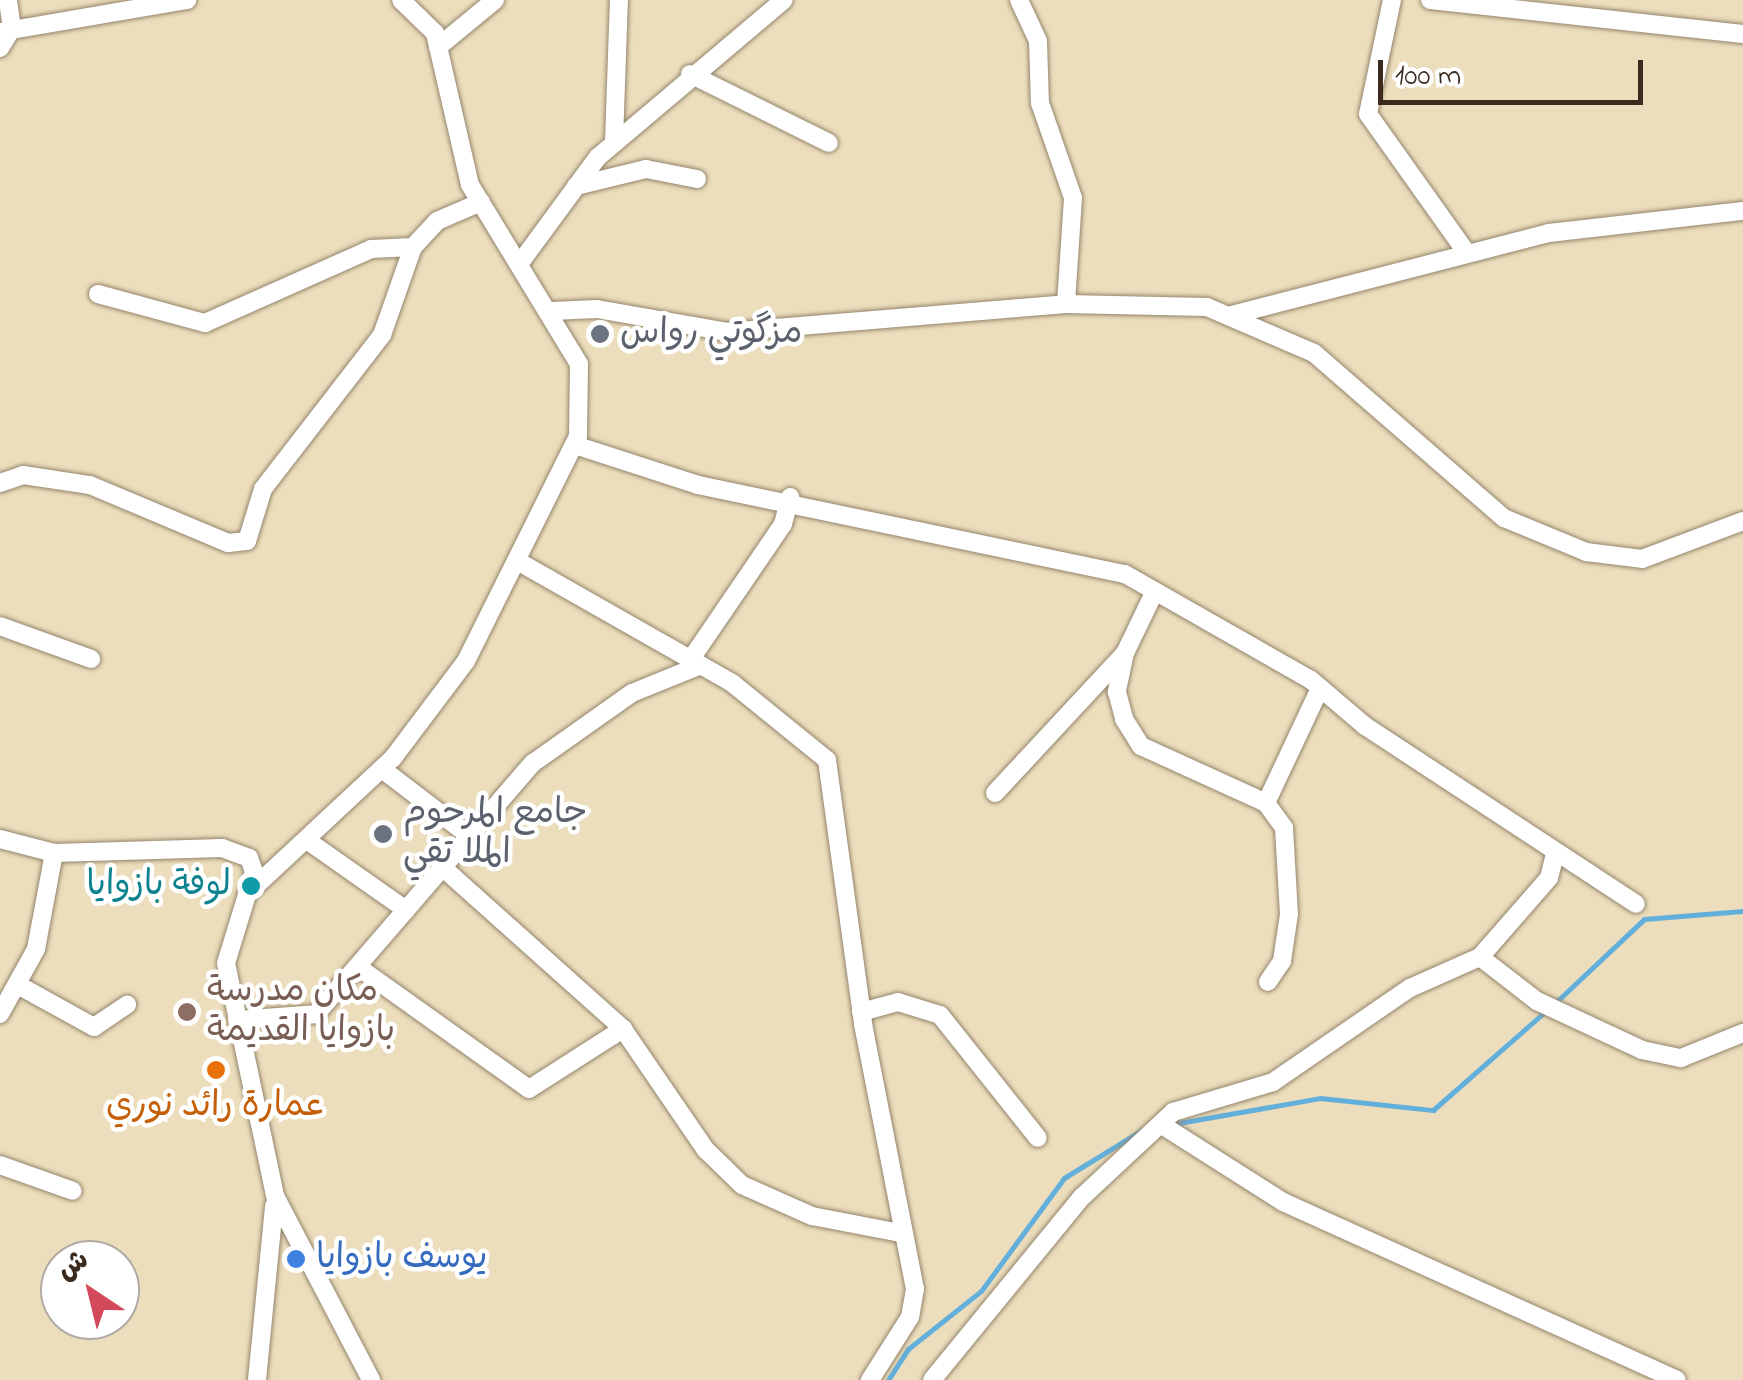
<!DOCTYPE html>
<meta charset="utf-8">
<style>
body{margin:0}
#map{position:relative;width:1743px;height:1380px;overflow:hidden;background:#ecdebc;font-family:"Indie Flower","Playpen Sans Arabic",sans-serif}
div>[style]{position:absolute}
.stream>*{height:5px;margin:-2.5px;padding:0 2.5px;transform-origin:2.5px;border-radius:2.5px;background:#63afdc}
.roads{filter:drop-shadow(0 0 2px #94846d) drop-shadow(0 0 2px #94846d)}
.minor>*{height:18px;margin:-9px;padding:0 9px;transform-origin:9px;border-radius:9px;background:#fff}
.dots>*{width:28px;height:28px;translate:-50% -50%;box-sizing:border-box;border:5px solid #fff;border-radius:50%}
span{translate:-50% -50%;white-space:nowrap;text-align:center;line-height:1.15;-webkit-text-stroke:9px #fff;paint-order:stroke}
.worship-label{font-size:35px;color:#5b616d}
.left{translate:0 -50%;text-align:left}
.culture-label{font-size:35px;color:#0d838f}
.right{translate:-100% -50%;text-align:right}
.education-label{font-size:35px;color:#785e54}
.food-label{font-size:35px;color:#c56008}
.shop-label{font-size:35px;color:#366cbe}
.north{position:absolute;left:40px;top:1240px;width:100px;height:100px;box-sizing:border-box;background:#fff;border:2px solid #b1aaa5;border-radius:50%;rotate:325deg;font-size:28px;font-weight:700;line-height:40px;text-align:center;color:#3b2a1e}
.north::after{content:'';display:block;margin:auto;width:35px;height:45px;background:#d1495b;clip-path:polygon(50% 0,100% 100%,50% 72%,0 100%)}
.scale{position:absolute;left:1378px;top:60px;width:265px;height:45px;box-sizing:border-box;border:5px solid #3b2a1e;border-top:0;padding-left:12px;font-size:30px;line-height:35px;white-space:nowrap;color:#3b2a1e;-webkit-text-stroke:8px #fff;paint-order:stroke}
</style>
<div id="map">
<div class="stream">
<i style="left:1555px;top:1003px;width:122px;rotate:-43.3deg"></i>
<i style="left:1644px;top:919px;width:99px;rotate:-4.6deg"></i>
<i style="left:1173px;top:1124px;width:149px;rotate:-10deg"></i>
<i style="left:1320px;top:1098px;width:114px;rotate:6.1deg"></i>
<i style="left:1433px;top:1110px;width:152px;rotate:-41.3deg"></i>
<i style="left:888px;top:1380px;width:37px;rotate:-57deg"></i>
<i style="left:908px;top:1349px;width:93px;rotate:-38.5deg"></i>
<i style="left:981px;top:1291px;width:140px;rotate:-53.7deg"></i>
<i style="left:1064px;top:1178px;width:97px;rotate:-31.6deg"></i>
</div>
<div class="roads">
<div class="minor">
<i style="left:1019px;top:0;width:45px;rotate:65.1deg"></i>
<i style="left:1038px;top:41px;width:62px;rotate:88.2deg"></i>
<i style="left:1040px;top:103px;width:101px;rotate:70.8deg"></i>
<i style="left:1073px;top:198px;width:106px;rotate:93.8deg"></i>
<i style="left:1392px;top:0;width:116px;rotate:101.9deg"></i>
<i style="left:1368px;top:114px;width:169px;rotate:54.6deg"></i>
<i style="left:1430px;top:0;width:315px;rotate:6.2deg"></i>
<i style="left:0;top:32px;width:190px;rotate:-9.7deg"></i>
<i style="left:438px;top:47px;width:74px;rotate:-39.5deg"></i>
<i style="left:0;top:48px;width:22px;rotate:-58deg"></i>
<i style="left:12px;top:29px;width:29px;rotate:-98deg"></i>
<i style="left:690px;top:74px;width:155px;rotate:26.4deg"></i>
<i style="left:614px;top:141px;width:141px;rotate:-88deg"></i>
<i style="left:576px;top:186px;width:72px;rotate:-13.7deg"></i>
<i style="left:646px;top:169px;width:52px;rotate:11.1deg"></i>
<i style="left:520px;top:263px;width:132px;rotate:-53.7deg"></i>
<i style="left:598px;top:157px;width:243px;rotate:-40.2deg"></i>
<i style="left:98px;top:294px;width:111px;rotate:15.2deg"></i>
<i style="left:205px;top:323px;width:182px;rotate:-24deg"></i>
<i style="left:371px;top:249px;width:42px;rotate:-2.7deg"></i>
<i style="left:552px;top:311px;width:45px;rotate:-2.5deg"></i>
<i style="left:597px;top:309px;width:132px;rotate:10deg"></i>
<i style="left:727px;top:332px;width:340px;rotate:-4.7deg"></i>
<i style="left:1066px;top:304px;width:141px;rotate:1.2deg"></i>
<i style="left:1207px;top:307px;width:116px;rotate:23.3deg"></i>
<i style="left:1314px;top:353px;width:252px;rotate:41deg"></i>
<i style="left:1504px;top:518px;width:89px;rotate:22.5deg"></i>
<i style="left:1586px;top:552px;width:56px;rotate:7.1deg"></i>
<i style="left:1642px;top:559px;width:108px;rotate:-20.6deg"></i>
<i style="left:1228px;top:316px;width:332px;rotate:-14.5deg"></i>
<i style="left:1549px;top:233px;width:195px;rotate:-6.5deg"></i>
<i style="left:575px;top:445px;width:129px;rotate:18deg"></i>
<i style="left:698px;top:485px;width:436px;rotate:11.8deg"></i>
<i style="left:1125px;top:574px;width:214px;rotate:29.7deg"></i>
<i style="left:1311px;top:680px;width:71px;rotate:40.4deg"></i>
<i style="left:1365px;top:726px;width:324px;rotate:33.3deg"></i>
<i style="left:0;top:483px;width:24px;rotate:-19deg"></i>
<i style="left:23px;top:475px;width:68px;rotate:8.5deg"></i>
<i style="left:90px;top:485px;width:150px;rotate:22.8deg"></i>
<i style="left:228px;top:543px;width:19px;rotate:-6deg"></i>
<i style="left:247px;top:541px;width:54px;rotate:-72.9deg"></i>
<i style="left:263px;top:489px;width:195px;rotate:-52.3deg"></i>
<i style="left:382px;top:335px;width:93px;rotate:-70.6deg"></i>
<i style="left:413px;top:247px;width:35px;rotate:-47deg"></i>
<i style="left:437px;top:221px;width:48px;rotate:-23.4deg"></i>
<i style="left:521px;top:563px;width:243px;rotate:29.6deg"></i>
<i style="left:732px;top:683px;width:122px;rotate:39deg"></i>
<i style="left:827px;top:760px;width:266px;rotate:82.2deg"></i>
<i style="left:863px;top:1024px;width:270px;rotate:78.9deg"></i>
<i style="left:915px;top:1289px;width:28px;rotate:100deg"></i>
<i style="left:910px;top:1317px;width:75px;rotate:122.4deg"></i>
<i style="left:1154px;top:593px;width:67px;rotate:115.8deg"></i>
<i style="left:1125px;top:653px;width:40px;rotate:102deg"></i>
<i style="left:1117px;top:692px;width:28px;rotate:75deg"></i>
<i style="left:1124px;top:719px;width:32px;rotate:58deg"></i>
<i style="left:1141px;top:746px;width:137px;rotate:24.5deg"></i>
<i style="left:1266px;top:803px;width:31px;rotate:54deg"></i>
<i style="left:1284px;top:828px;width:86px;rotate:86.7deg"></i>
<i style="left:1289px;top:914px;width:48px;rotate:98.5deg"></i>
<i style="left:1282px;top:961px;width:25px;rotate:124deg"></i>
<i style="left:0;top:626px;width:97px;rotate:19.9deg"></i>
<i style="left:691px;top:659px;width:163px;rotate:-55.7deg"></i>
<i style="left:783px;top:524px;width:28px;rotate:-75deg"></i>
<i style="left:382px;top:769px;width:107px;rotate:37.4deg"></i>
<i style="left:995px;top:793px;width:191px;rotate:-47.1deg"></i>
<i style="left:1266px;top:803px;width:127px;rotate:-64.8deg"></i>
<i style="left:0;top:839px;width:56px;rotate:14.5deg"></i>
<i style="left:54px;top:853px;width:168px;rotate:-1.7deg"></i>
<i style="left:222px;top:848px;width:29px;rotate:20deg"></i>
<i style="left:249px;top:858px;width:15px;rotate:70deg"></i>
<i style="left:254px;top:872px;width:95px;rotate:107.1deg"></i>
<i style="left:226px;top:963px;width:238px;rotate:78.1deg"></i>
<i style="left:275px;top:1196px;width:208px;rotate:62.4deg"></i>
<i style="left:308px;top:841px;width:120px;rotate:35.1deg"></i>
<i style="left:441px;top:866px;width:244px;rotate:41.8deg"></i>
<i style="left:623px;top:1029px;width:147px;rotate:55.6deg"></i>
<i style="left:706px;top:1150px;width:50px;rotate:44.2deg"></i>
<i style="left:742px;top:1185px;width:77px;rotate:23.9deg"></i>
<i style="left:812px;top:1216px;width:90px;rotate:10.9deg"></i>
<i style="left:247px;top:894px;width:200px;rotate:-43deg"></i>
<i style="left:393px;top:758px;width:121px;rotate:-53deg"></i>
<i style="left:466px;top:661px;width:251px;rotate:-63.5deg"></i>
<i style="left:578px;top:436px;width:72px;rotate:-89.2deg"></i>
<i style="left:579px;top:364px;width:210px;rotate:-121.3deg"></i>
<i style="left:470px;top:185px;width:156px;rotate:-103deg"></i>
<i style="left:435px;top:33px;width:47px;rotate:-135.9deg"></i>
<i style="left:1480px;top:957px;width:72px;rotate:37.7deg"></i>
<i style="left:1537px;top:1001px;width:116px;rotate:25deg"></i>
<i style="left:1642px;top:1050px;width:40px;rotate:12deg"></i>
<i style="left:1681px;top:1058px;width:67px;rotate:-22deg"></i>
<i style="left:358px;top:967px;width:210px;rotate:35.5deg"></i>
<i style="left:529px;top:1089px;width:112px;rotate:-32.6deg"></i>
<i style="left:18px;top:985px;width:87px;rotate:28.9deg"></i>
<i style="left:94px;top:1027px;width:40px;rotate:-34deg"></i>
<i style="left:861px;top:1012px;width:38px;rotate:-15deg"></i>
<i style="left:898px;top:1002px;width:44px;rotate:17.2deg"></i>
<i style="left:940px;top:1015px;width:157px;rotate:51.5deg"></i>
<i style="left:0;top:1014px;width:74px;rotate:-61deg"></i>
<i style="left:36px;top:949px;width:98px;rotate:-79.4deg"></i>
<i style="left:237px;top:1020px;width:79px;rotate:-4.3deg"></i>
<i style="left:316px;top:1014px;width:332px;rotate:-49.2deg"></i>
<i style="left:533px;top:763px;width:121px;rotate:-35.3deg"></i>
<i style="left:632px;top:693px;width:74px;rotate:-22.1deg"></i>
<i style="left:1165px;top:1127px;width:140px;rotate:32.4deg"></i>
<i style="left:1283px;top:1202px;width:432px;rotate:24.3deg"></i>
<i style="left:0;top:1165px;width:77px;rotate:19.6deg"></i>
<i style="left:257px;top:1380px;width:175px;rotate:-84.4deg"></i>
<i style="left:932px;top:1380px;width:237px;rotate:-50.7deg"></i>
<i style="left:1082px;top:1197px;width:125px;rotate:-43deg"></i>
<i style="left:1173px;top:1112px;width:104px;rotate:-16.7deg"></i>
<i style="left:1273px;top:1082px;width:166px;rotate:-34.5deg"></i>
<i style="left:1410px;top:988px;width:77px;rotate:-23.9deg"></i>
<i style="left:1480px;top:957px;width:105px;rotate:-48.9deg"></i>
<i style="left:1549px;top:878px;width:25px;rotate:-76deg"></i>
</div>
</div>
<div class="dots">
<i style="left:600px;top:334px;background:#6b7280"></i>
<i style="left:383px;top:834px;background:#6b7280"></i>
<i style="left:251px;top:886px;background:#0f9aa8"></i>
<i style="left:187px;top:1012px;background:#8d6e63"></i>
<i style="left:216px;top:1070px;background:#e8710a"></i>
<i style="left:296px;top:1259px;background:#3f7fe0"></i>
</div>
<div class="worship-label">
<span class="left" style="left:620px;top:334px">مزگوتي رواس</span>
<span class="left" style="left:403px;top:834px">جامع المرحوم<br>الملا تقي</span>
</div>
<div class="culture-label">
<span class="right" style="left:231px;top:886px">لوفة بازوايا</span>
</div>
<div class="education-label">
<span class="left" style="left:207px;top:1012px">مكان مدرسة<br>بازوايا القديمة</span>
</div>
<div class="food-label">
<span style="left:216px;top:1107px">عمارة رائد نوري</span>
</div>
<div class="shop-label">
<span class="left" style="left:316px;top:1259px">يوسف بازوايا</span>
</div>
<div class="north">ش</div>
<div class="scale">100 m</div>
</div>
